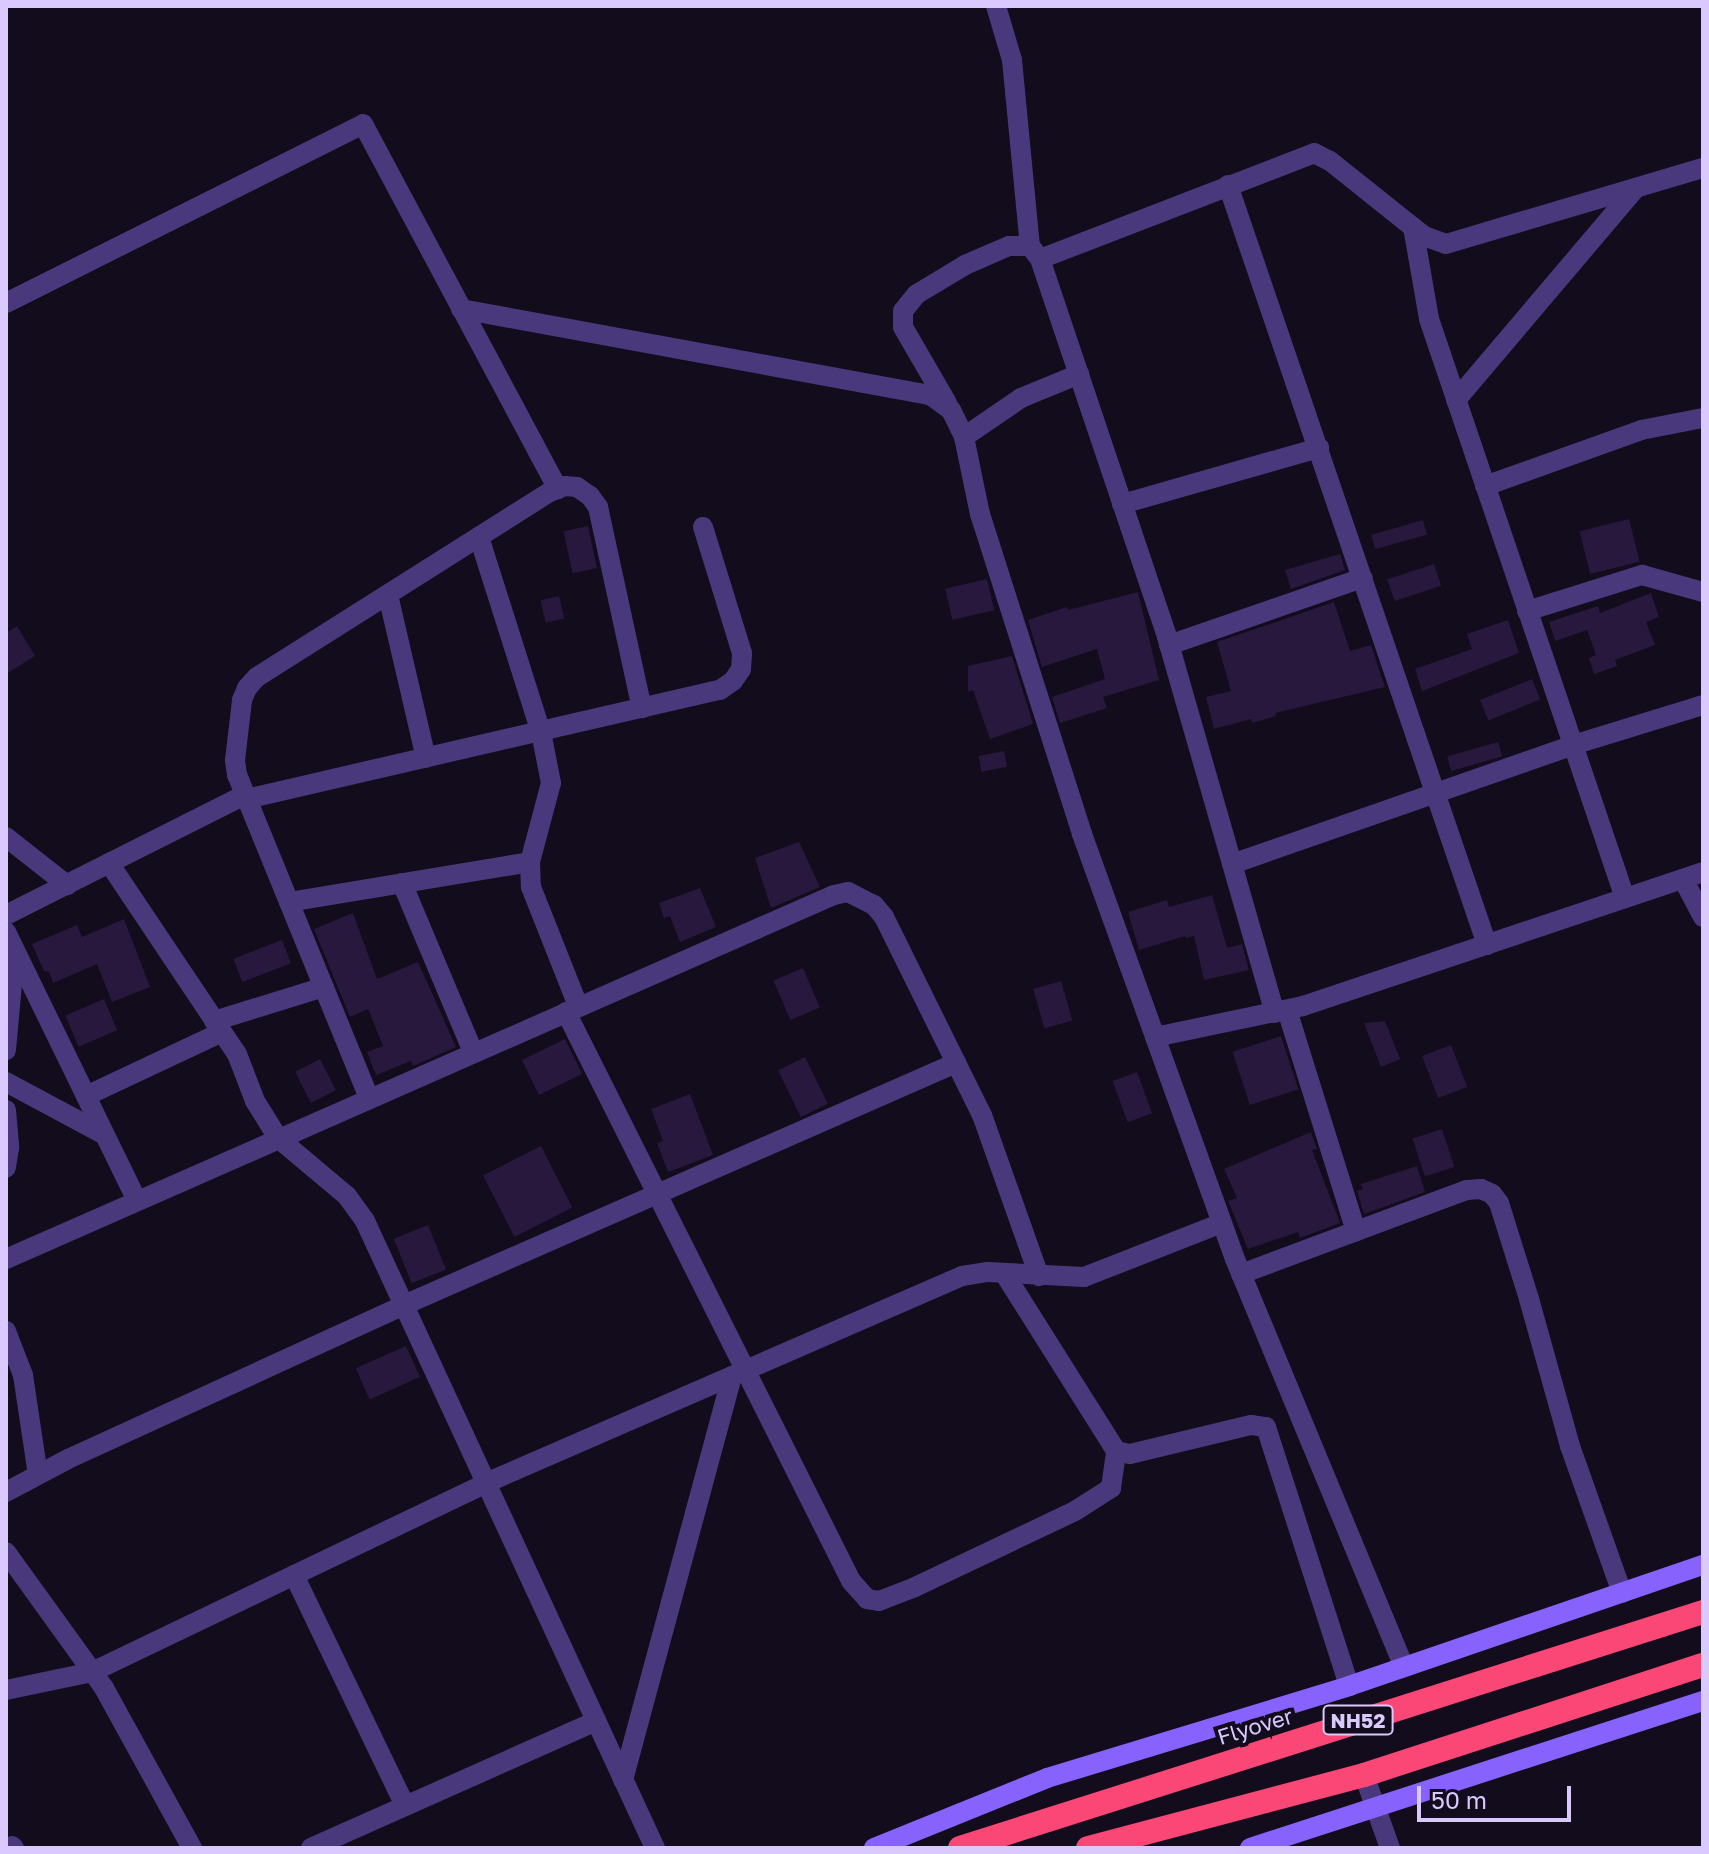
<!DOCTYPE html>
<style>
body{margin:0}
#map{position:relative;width:1709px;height:1854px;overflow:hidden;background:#120c1d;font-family:"Golos Text",sans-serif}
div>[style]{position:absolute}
.building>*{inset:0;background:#28183d;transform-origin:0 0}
.street>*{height:20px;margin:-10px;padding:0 10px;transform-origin:10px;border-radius:10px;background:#49387b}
.secondary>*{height:20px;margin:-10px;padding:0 10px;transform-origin:10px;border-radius:10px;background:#8762fc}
.highway>*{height:24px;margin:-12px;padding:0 12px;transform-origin:12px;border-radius:12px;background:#fb4776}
span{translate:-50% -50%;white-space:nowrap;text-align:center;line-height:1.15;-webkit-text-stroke:8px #120c1d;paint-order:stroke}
.shield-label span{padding:2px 6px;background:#120c1d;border:2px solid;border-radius:6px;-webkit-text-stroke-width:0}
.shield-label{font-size:20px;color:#dac9fe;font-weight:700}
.street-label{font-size:22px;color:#dac9fe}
.frame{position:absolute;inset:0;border:8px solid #dac9fe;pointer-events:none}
.scale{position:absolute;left:1417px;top:1786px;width:154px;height:36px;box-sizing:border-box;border:4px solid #dac9fe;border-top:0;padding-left:10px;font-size:24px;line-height:28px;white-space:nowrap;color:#dac9fe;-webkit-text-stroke:6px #120c1d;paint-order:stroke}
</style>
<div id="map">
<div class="building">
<i style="left:1629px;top:519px;width:44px;height:51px;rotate:76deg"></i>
<i style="left:1423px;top:520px;width:15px;height:54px;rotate:74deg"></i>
<i style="left:588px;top:526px;width:43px;height:25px;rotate:78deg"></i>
<i style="clip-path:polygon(1340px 554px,1345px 570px,1291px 589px,1285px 570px)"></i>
<i style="left:1434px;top:564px;width:23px;height:49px;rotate:72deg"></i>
<i style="left:987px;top:579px;width:32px;height:43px;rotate:77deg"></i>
<i style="clip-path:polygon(1138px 592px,1159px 680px,1103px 697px,1107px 708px,1060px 723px,1052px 697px,1105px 679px,1097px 649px,1042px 667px,1028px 620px,1067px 607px,1068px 610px)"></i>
<i style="clip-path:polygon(1651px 593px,1659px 617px,1646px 622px,1655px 645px,1615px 660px,1617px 666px,1594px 674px,1589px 658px,1596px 655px,1587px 630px,1555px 641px,1549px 622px,1598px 606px,1600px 613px)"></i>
<i style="left:559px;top:596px;width:23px;height:19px;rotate:77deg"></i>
<i style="clip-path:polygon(1334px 602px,1350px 651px,1371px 645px,1385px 687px,1275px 713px,1276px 716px,1252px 723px,1251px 719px,1214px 729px,1206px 697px,1231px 691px,1217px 642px)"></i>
<i style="clip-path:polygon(1508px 620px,1519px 653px,1422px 691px,1415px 669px,1472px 649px,1467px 634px)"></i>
<i style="clip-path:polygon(17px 626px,35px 656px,6px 674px,6px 633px)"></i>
<i style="clip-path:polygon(1012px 656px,1033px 724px,990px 739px,973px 690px,968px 692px,968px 666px)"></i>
<i style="left:1532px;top:679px;width:22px;height:56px;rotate:68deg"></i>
<i style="left:1498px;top:742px;width:15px;height:53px;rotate:74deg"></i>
<i style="left:1004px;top:751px;width:16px;height:26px;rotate:79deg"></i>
<i style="clip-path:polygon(799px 842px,820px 887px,771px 908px,755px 858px)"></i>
<i style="clip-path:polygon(700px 888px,716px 927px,680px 942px,670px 916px,664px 918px,659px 903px)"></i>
<i style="clip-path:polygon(1212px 895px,1227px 948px,1242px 944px,1249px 970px,1204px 980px,1194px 936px,1186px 938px,1185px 936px,1139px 950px,1128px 912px,1167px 900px,1169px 907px)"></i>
<i style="clip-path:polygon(353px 913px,377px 979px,418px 962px,456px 1047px,413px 1066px,411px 1061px,376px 1075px,367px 1052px,383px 1046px,368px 1009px,350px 1017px,314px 929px)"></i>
<i style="clip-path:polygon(124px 919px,150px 987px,112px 1002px,97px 964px,53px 983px,49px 972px,44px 971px,32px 944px,77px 925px,82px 937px)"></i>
<i style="left:282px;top:940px;width:25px;height:52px;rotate:69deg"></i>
<i style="left:803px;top:968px;width:43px;height:32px;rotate:67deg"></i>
<i style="left:1061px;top:981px;width:41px;height:29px;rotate:74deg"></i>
<i style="left:104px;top:999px;width:34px;height:42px;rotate:67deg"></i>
<i style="clip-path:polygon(1385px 1021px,1400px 1059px,1381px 1067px,1364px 1023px)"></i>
<i style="left:1281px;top:1036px;width:56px;height:51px;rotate:72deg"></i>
<i style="left:565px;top:1039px;width:39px;height:48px;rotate:64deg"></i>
<i style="left:1451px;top:1045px;width:45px;height:31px;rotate:69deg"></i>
<i style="left:805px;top:1057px;width:52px;height:30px;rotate:64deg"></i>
<i style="left:320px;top:1059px;width:35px;height:28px;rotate:63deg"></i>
<i style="left:1137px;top:1072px;width:44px;height:26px;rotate:70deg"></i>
<i style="clip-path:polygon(690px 1094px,713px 1155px,668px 1172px,657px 1143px,663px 1141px,651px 1109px)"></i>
<i style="left:1442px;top:1129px;width:40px;height:31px;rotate:72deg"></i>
<i style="clip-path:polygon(1311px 1132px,1317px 1149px,1312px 1150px,1340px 1223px,1300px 1238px,1298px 1232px,1248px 1249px,1228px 1201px,1237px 1198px,1224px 1169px)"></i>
<i style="left:541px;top:1146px;width:69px;height:65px;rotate:63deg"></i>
<i style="clip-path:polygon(1417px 1166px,1425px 1192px,1364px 1214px,1357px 1191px,1363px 1189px,1361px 1184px)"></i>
<i style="left:428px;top:1225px;width:48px;height:37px;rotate:68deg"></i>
<i style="left:406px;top:1346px;width:34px;height:55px;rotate:66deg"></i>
</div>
<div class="street">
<i style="left:996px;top:6px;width:56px;rotate:73.5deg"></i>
<i style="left:1012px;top:60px;width:187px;rotate:84.5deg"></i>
<i style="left:1228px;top:185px;width:803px;rotate:71.18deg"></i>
<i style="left:1413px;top:227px;width:93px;rotate:80.1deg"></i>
<i style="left:1429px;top:319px;width:611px;rotate:71.3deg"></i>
<i style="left:1040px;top:259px;width:294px;rotate:-21.1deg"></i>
<i style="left:1314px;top:153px;width:18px;rotate:27deg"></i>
<i style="left:1330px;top:161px;width:120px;rotate:38.6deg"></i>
<i style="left:1424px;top:236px;width:23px;rotate:20deg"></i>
<i style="left:1446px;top:244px;width:268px;rotate:-16.5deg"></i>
<i style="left:6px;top:303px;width:399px;rotate:-26.6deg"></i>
<i style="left:363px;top:124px;width:414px;rotate:61.9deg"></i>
<i style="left:461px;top:309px;width:477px;rotate:10.4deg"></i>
<i style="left:930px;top:395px;width:26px;rotate:36deg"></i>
<i style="left:951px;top:410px;width:30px;rotate:64deg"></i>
<i style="left:964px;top:437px;width:79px;rotate:78.3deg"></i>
<i style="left:980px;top:514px;width:336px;rotate:72.3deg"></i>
<i style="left:1082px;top:834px;width:452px;rotate:70.2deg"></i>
<i style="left:1235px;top:1259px;width:442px;rotate:67.5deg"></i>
<i style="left:1456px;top:400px;width:275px;rotate:-49.7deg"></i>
<i style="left:947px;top:403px;width:88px;rotate:-120.1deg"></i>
<i style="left:903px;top:327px;width:16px;rotate:-90deg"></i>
<i style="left:903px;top:311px;width:22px;rotate:-51deg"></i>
<i style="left:917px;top:294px;width:56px;rotate:-31.1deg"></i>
<i style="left:965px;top:265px;width:48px;rotate:-23.4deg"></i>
<i style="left:1009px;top:246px;width:21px"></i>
<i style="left:1030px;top:246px;width:16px;rotate:52deg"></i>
<i style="left:1040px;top:259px;width:399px;rotate:71.4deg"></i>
<i style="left:1167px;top:637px;width:391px;rotate:74deg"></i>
<i style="left:964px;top:437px;width:69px;rotate:-34.4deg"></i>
<i style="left:1021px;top:398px;width:63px;rotate:-22.5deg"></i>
<i style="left:1485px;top:486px;width:166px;rotate:-19.7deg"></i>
<i style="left:1641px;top:430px;width:63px;rotate:-11deg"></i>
<i style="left:1122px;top:504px;width:205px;rotate:-15.9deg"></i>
<i style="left:479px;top:537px;width:205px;rotate:72.4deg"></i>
<i style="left:541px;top:732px;width:52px;rotate:78.9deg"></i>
<i style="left:551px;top:783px;width:82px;rotate:104.9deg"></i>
<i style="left:530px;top:862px;width:25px;rotate:88deg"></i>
<i style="left:531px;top:887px;width:128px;rotate:68.4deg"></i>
<i style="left:388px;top:595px;width:167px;rotate:76.9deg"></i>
<i style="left:1527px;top:611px;width:121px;rotate:-17.4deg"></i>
<i style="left:1642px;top:575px;width:63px;rotate:15.6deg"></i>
<i style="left:1169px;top:645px;width:205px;rotate:-19.1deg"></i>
<i style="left:246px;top:799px;width:486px;rotate:-13deg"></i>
<i style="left:720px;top:690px;width:16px;rotate:-35deg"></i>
<i style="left:733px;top:681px;width:14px;rotate:-56deg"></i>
<i style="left:741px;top:669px;width:16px;rotate:-86deg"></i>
<i style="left:742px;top:653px;width:132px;rotate:-107.2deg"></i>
<i style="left:6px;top:837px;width:78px;rotate:38.2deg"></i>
<i style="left:109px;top:863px;width:230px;rotate:56.2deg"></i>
<i style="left:237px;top:1054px;width:50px;rotate:69deg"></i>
<i style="left:255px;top:1101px;width:44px;rotate:58.1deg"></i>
<i style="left:278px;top:1138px;width:90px;rotate:40deg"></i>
<i style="left:347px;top:1196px;width:31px;rotate:54deg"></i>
<i style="left:365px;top:1221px;width:691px;rotate:65.18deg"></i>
<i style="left:1232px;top:864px;width:361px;rotate:-19.2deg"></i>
<i style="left:1573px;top:745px;width:136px;rotate:-17.1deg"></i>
<i style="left:1683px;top:879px;width:43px;rotate:62.2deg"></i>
<i style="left:402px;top:883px;width:183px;rotate:67.2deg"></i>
<i style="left:289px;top:902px;width:244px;rotate:-9.4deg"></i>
<i style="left:6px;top:915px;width:267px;rotate:-26.7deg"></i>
<i style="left:6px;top:932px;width:298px;rotate:64deg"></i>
<i style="left:1287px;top:1010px;width:232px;rotate:72.7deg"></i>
<i style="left:566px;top:1012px;width:636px;rotate:63.39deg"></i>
<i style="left:851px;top:1581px;width:24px;rotate:48deg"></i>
<i style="left:867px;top:1599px;width:12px;rotate:9deg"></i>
<i style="left:879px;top:1601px;width:39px;rotate:-21deg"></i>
<i style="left:915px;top:1587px;width:177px;rotate:-25.4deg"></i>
<i style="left:1075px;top:1511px;width:43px;rotate:-32.6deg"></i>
<i style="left:1111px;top:1488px;width:37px;rotate:-82deg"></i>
<i style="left:214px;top:1021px;width:115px;rotate:-17.2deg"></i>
<i style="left:1155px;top:1037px;width:151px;rotate:-11.8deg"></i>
<i style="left:1303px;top:1006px;width:422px;rotate:-18.5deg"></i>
<i style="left:6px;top:1050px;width:99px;rotate:-84.8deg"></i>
<i style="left:6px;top:1082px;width:112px;rotate:28.2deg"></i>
<i style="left:86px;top:1096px;width:150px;rotate:-25.2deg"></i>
<i style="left:369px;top:1098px;width:349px;rotate:-112.2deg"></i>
<i style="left:237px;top:775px;width:15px;rotate:-98deg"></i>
<i style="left:235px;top:760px;width:60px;rotate:-83.3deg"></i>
<i style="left:242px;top:700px;width:13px;rotate:-67deg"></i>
<i style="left:247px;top:688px;width:15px;rotate:-48deg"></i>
<i style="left:257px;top:677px;width:347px;rotate:-32.3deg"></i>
<i style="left:550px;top:492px;width:16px;rotate:-22deg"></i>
<i style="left:565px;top:486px;width:12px;rotate:5deg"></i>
<i style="left:577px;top:487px;width:16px;rotate:35deg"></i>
<i style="left:590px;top:496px;width:14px;rotate:54deg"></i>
<i style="left:598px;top:507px;width:206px;rotate:77.7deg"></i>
<i style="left:6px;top:1110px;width:38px;rotate:85deg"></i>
<i style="left:9px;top:1148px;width:20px;rotate:99deg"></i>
<i style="left:6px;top:1259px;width:904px;rotate:-23.73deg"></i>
<i style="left:834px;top:895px;width:14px;rotate:-12deg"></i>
<i style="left:848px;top:892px;width:29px;rotate:27deg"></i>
<i style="left:874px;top:905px;width:16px;rotate:50deg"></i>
<i style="left:884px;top:917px;width:221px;rotate:63.7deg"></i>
<i style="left:982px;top:1115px;width:171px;rotate:70.5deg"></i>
<i style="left:1004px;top:1273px;width:210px;rotate:57.8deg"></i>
<i style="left:1116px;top:1451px;width:14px;rotate:12deg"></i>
<i style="left:1130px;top:1454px;width:124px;rotate:-13.5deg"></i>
<i style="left:1251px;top:1425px;width:15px;rotate:8deg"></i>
<i style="left:1266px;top:1427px;width:272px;rotate:72.2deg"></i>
<i style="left:1241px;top:1274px;width:241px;rotate:-20.4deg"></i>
<i style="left:1467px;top:1190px;width:14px;rotate:-4deg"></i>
<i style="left:1481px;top:1189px;width:12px;rotate:24deg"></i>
<i style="left:1492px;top:1194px;width:11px;rotate:52deg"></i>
<i style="left:1499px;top:1203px;width:101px;rotate:72.6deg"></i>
<i style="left:1529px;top:1299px;width:153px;rotate:74.4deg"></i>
<i style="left:1570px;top:1446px;width:156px;rotate:70.5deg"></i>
<i style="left:6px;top:1331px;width:47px;rotate:68.9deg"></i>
<i style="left:23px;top:1375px;width:101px;rotate:81.5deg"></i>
<i style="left:6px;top:1492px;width:70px;rotate:-28deg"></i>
<i style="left:68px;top:1459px;width:370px;rotate:-24.6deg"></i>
<i style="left:404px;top:1305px;width:603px;rotate:-23.67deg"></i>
<i style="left:6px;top:1552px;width:168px;rotate:54.2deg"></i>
<i style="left:104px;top:1688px;width:183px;rotate:61.2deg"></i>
<i style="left:294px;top:1575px;width:256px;rotate:64.3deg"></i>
<i style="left:6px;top:1690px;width:88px;rotate:-11.8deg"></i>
<i style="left:92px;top:1672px;width:437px;rotate:-25.6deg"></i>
<i style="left:486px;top:1483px;width:519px;rotate:-23.5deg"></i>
<i style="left:962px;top:1276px;width:26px;rotate:-9deg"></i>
<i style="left:988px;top:1272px;width:96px;rotate:3deg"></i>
<i style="left:1084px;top:1277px;width:148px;rotate:-21.4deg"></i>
<i style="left:1364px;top:1775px;width:77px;rotate:70.4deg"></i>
<i style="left:623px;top:1780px;width:418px;rotate:-74.9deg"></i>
<i style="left:12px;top:1846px;width:3px;rotate:45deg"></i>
<i style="left:311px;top:1848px;width:312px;rotate:-24deg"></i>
</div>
<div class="secondary">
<i style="left:874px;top:1848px;width:187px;rotate:-22deg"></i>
<i style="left:1047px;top:1778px;width:316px;rotate:-16.9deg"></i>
<i style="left:1349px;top:1686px;width:374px;rotate:-18.9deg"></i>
<i style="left:1250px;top:1848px;width:476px;rotate:-18deg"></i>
</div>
<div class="highway">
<i style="left:960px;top:1848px;width:780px;rotate:-17.62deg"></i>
<i style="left:1088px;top:1848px;width:285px;rotate:-14.8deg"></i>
<i style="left:1364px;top:1775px;width:356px;rotate:-18deg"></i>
</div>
<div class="shield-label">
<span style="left:1358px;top:1720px">NH52</span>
</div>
<div class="street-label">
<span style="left:1255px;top:1726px;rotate:-17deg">Flyover</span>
</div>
<div class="frame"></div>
<div class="scale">50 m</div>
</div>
